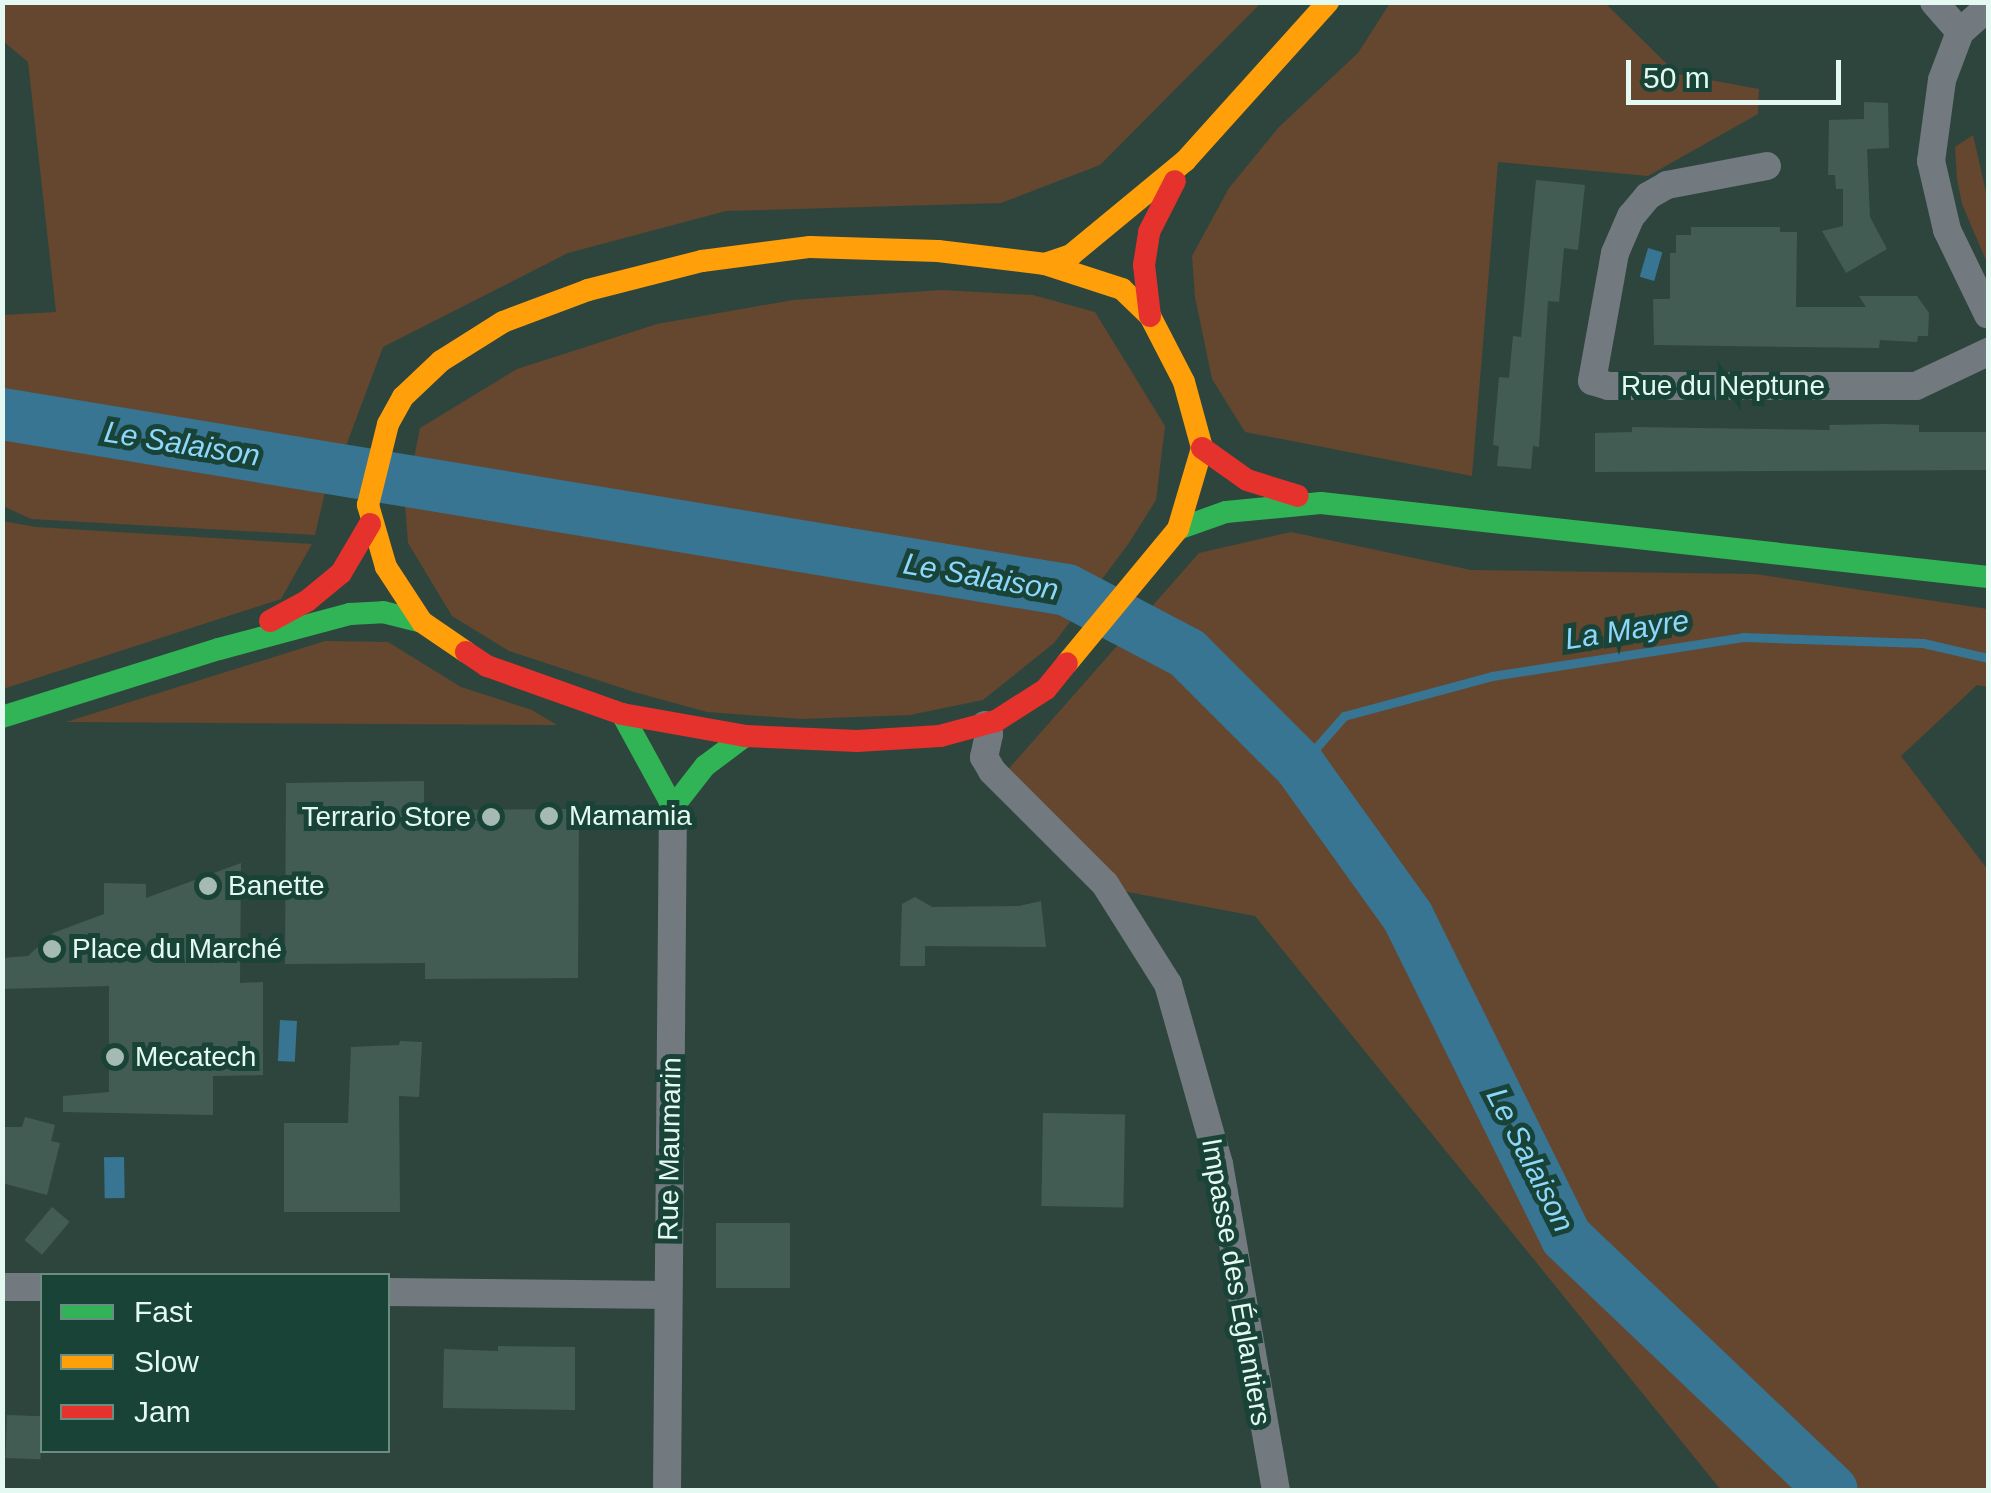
<!DOCTYPE html>
<meta charset="utf-8">
<style>
body{margin:0}
#map{position:relative;width:1991px;height:1493px;overflow:hidden;background:#2e453e;font-family:Helvetica,sans-serif}
div>[style]{position:absolute}
.green>*{inset:0;background:#65462f}
.water>*{inset:0;background:#377592;transform-origin:0 0}
.stream>*{height:9px;margin:-4.5px;padding:0 4.5px;transform-origin:4.5px;border-radius:4.5px;background:#377592}
.river>*{height:52px;margin:-26px;padding:0 26px;transform-origin:26px;border-radius:26px;background:#377592}
.building>*{inset:0;background:#425c54;transform-origin:0 0}
.street>*{height:28px;margin:-14px;padding:0 14px;transform-origin:14px;border-radius:14px;background:#72797f}
.fast>*{height:22px;margin:-11px;padding:0 11px;transform-origin:11px;border-radius:11px;background:#30b455}
.slow>*{height:22px;margin:-11px;padding:0 11px;transform-origin:11px;border-radius:11px;background:#ff9f0a}
.jam>*{height:22px;margin:-11px;padding:0 11px;transform-origin:11px;border-radius:11px;background:#e5322d}
.dots>*{width:28px;height:28px;translate:-50% -50%;box-sizing:border-box;border:5px solid #194337;border-radius:50%}
span{translate:-50% -50%;white-space:nowrap;text-align:center;line-height:1.15;-webkit-text-stroke:10px #194337;paint-order:stroke}
.street-label{font-size:28px;color:#e3f9f1}
.poi-label{font-size:28px;color:#e3f9f1}
.left{translate:0 -50%;text-align:left}
.right{translate:-100% -50%;text-align:right}
.water-label{font-size:30px;color:#8dd7fd;font-style:italic}
.frame{position:absolute;inset:0;border:5px solid #e3f9f1;pointer-events:none}
.legend{position:absolute;left:40px;top:1273px;width:350px;height:180px;box-sizing:border-box;background:#194337;border:2px solid #6a8c81;margin:0;padding:12px 18px;list-style:none;font-size:30px;color:#e3f9f1}
.legend li{display:flex;align-items:center;gap:20px;height:50px}
.legend b{width:50px;border:2px solid #6a8c81}
.scale{position:absolute;left:1626px;top:60px;width:215px;height:45px;box-sizing:border-box;border:5px solid #e3f9f1;border-top:0;padding-left:12px;font-size:30px;line-height:35px;white-space:nowrap;color:#e3f9f1;-webkit-text-stroke:8px #194337;paint-order:stroke}
</style>
<div id="map">
<div class="green">
<i style="clip-path:polygon(3px 2px,1261px 2px,1261px 3px,1100px 165px,1001px 203px,726px 211px,568px 253px,383px 347px,346px 446px,336px 445px,315px 535px,31px 519px,3px 506px,3px 315px,56px 312px,28px 62px,3px 41px)"></i>
<i style="clip-path:polygon(1390px 3px,1605px 3px,1677px 74px,1759px 89px,1758px 114px,1648px 176px,1498px 162px,1472px 476px,1245px 432px,1212px 379px,1195px 297px,1192px 256px,1229px 188px,1279px 127px,1358px 53px)"></i>
<i style="clip-path:polygon(1973px 135px,1988px 201px,1988px 265px,1962px 204px,1957px 179px,1955px 147px)"></i>
<i style="clip-path:polygon(942px 290px,1033px 295px,1095px 312px,1165px 426px,1156px 500px,1129px 543px,1054px 643px,983px 700px,910px 715px,802px 719px,707px 712px,634px 692px,509px 651px,452px 616px,408px 543px,405px 504px,420px 428px,517px 369px,657px 324px,793px 300px)"></i>
<i style="clip-path:polygon(2px 521px,36px 527px,312px 544px,281px 599px,3px 689px)"></i>
<i style="clip-path:polygon(1291px 532px,1471px 570px,1755px 574px,1988px 609px,1988px 687px,1977px 685px,1901px 756px,1988px 870px,1988px 1490px,1721px 1490px,1255px 916px,1117px 890px,1005px 773px,1199px 553px)"></i>
<i style="clip-path:polygon(325px 641px,388px 642px,461px 687px,532px 710px,557px 725px,66px 722px)"></i>
</div>
<div class="water">
<i style="left:1648px;top:248px;width:15px;height:30px;rotate:16deg"></i>
<i style="left:280px;top:1020px;width:17px;height:41px;rotate:3deg"></i>
<i style="left:124px;top:1157px;width:41px;height:20px;rotate:89deg"></i>
</div>
<div class="stream">
<i style="left:1300px;top:766px;width:67px;rotate:-48.7deg"></i>
<i style="left:1344px;top:716px;width:153px;rotate:-15.1deg"></i>
<i style="left:1492px;top:676px;width:254px;rotate:-8.8deg"></i>
<i style="left:1743px;top:637px;width:180px;rotate:1.9deg"></i>
<i style="left:1923px;top:643px;width:67px;rotate:13deg"></i>
</div>
<div class="river">
<i style="left:2px;top:414px;width:1079px;rotate:9.38deg"></i>
<i style="left:1067px;top:590px;width:136px;rotate:27.7deg"></i>
<i style="left:1187px;top:653px;width:160px;rotate:45deg"></i>
<i style="left:1300px;top:766px;width:186px;rotate:54.4deg"></i>
<i style="left:1408px;top:917px;width:357px;rotate:63.7deg"></i>
<i style="left:1566px;top:1237px;width:367px;rotate:43.6deg"></i>
</div>
<div class="building">
<i style="clip-path:polygon(1864px 102px,1888px 103px,1889px 148px,1867px 149px,1870px 217px,1887px 249px,1846px 273px,1822px 231px,1843px 226px,1843px 189px,1836px 189px,1835px 175px,1828px 175px,1829px 120px,1864px 119px)"></i>
<i style="clip-path:polygon(1536px 180px,1585px 185px,1578px 250px,1564px 248px,1559px 302px,1548px 301px,1539px 447px,1533px 446px,1531px 469px,1497px 466px,1499px 446px,1493px 445px,1499px 377px,1509px 378px,1513px 336px,1521px 337px)"></i>
<i style="clip-path:polygon(1691px 227px,1780px 227px,1780px 232px,1797px 232px,1796px 307px,1866px 307px,1859px 296px,1917px 296px,1929px 313px,1928px 336px,1918px 336px,1917px 342px,1880px 340px,1879px 348px,1654px 345px,1653px 299px,1670px 299px,1670px 253px,1676px 253px,1676px 235px,1691px 235px)"></i>
<i style="clip-path:polygon(1886px 424px,1919px 425px,1919px 432px,1988px 432px,1988px 470px,1595px 472px,1595px 433px,1632px 432px,1632px 427px,1830px 430px,1829px 425px)"></i>
<i style="clip-path:polygon(424px 781px,424px 810px,579px 809px,578px 978px,425px 979px,425px 963px,285px 964px,286px 783px)"></i>
<i style="clip-path:polygon(241px 863px,240px 983px,263px 982px,263px 1075px,213px 1076px,213px 1115px,63px 1112px,63px 1096px,109px 1092px,109px 986px,2px 989px,2px 958px,28px 956px,53px 933px,104px 914px,104px 883px,146px 884px,146px 898px)"></i>
<i style="clip-path:polygon(915px 897px,932px 907px,1019px 906px,1041px 901px,1046px 947px,925px 946px,925px 966px,900px 966px,902px 904px)"></i>
<i style="clip-path:polygon(400px 1041px,422px 1042px,419px 1097px,399px 1096px,400px 1212px,284px 1212px,284px 1123px,348px 1123px,351px 1047px,399px 1045px)"></i>
<i style="left:1043px;top:1113px;width:82px;height:93px;rotate:1deg"></i>
<i style="clip-path:polygon(25px 1117px,55px 1125px,51px 1141px,60px 1143px,47px 1195px,2px 1183px,2px 1127px,22px 1127px)"></i>
<i style="left:52px;top:1207px;width:23px;height:43px;rotate:40deg"></i>
<i style="left:716px;top:1223px;width:74px;height:65px"></i>
<i style="clip-path:polygon(498px 1346px,575px 1347px,575px 1410px,443px 1408px,444px 1349px,498px 1351px)"></i>
<i style="left:7px;top:1415px;width:35px;height:43px;rotate:2deg"></i>
</div>
<div class="street">
<i style="left:1934px;top:2px;width:40px;rotate:49deg"></i>
<i style="left:1988px;top:7px;width:38px;rotate:138deg"></i>
<i style="left:1960px;top:32px;width:51px;rotate:110.6deg"></i>
<i style="left:1942px;top:80px;width:82px;rotate:97.7deg"></i>
<i style="left:1931px;top:161px;width:71px;rotate:76.9deg"></i>
<i style="left:1947px;top:230px;width:94px;rotate:64.2deg"></i>
<i style="left:1767px;top:166px;width:102px;rotate:169.2deg"></i>
<i style="left:1667px;top:185px;width:22px;rotate:150deg"></i>
<i style="left:1648px;top:196px;width:26px;rotate:130deg"></i>
<i style="left:1631px;top:216px;width:40px;rotate:113.4deg"></i>
<i style="left:1615px;top:253px;width:130px;rotate:100.2deg"></i>
<i style="left:1592px;top:381px;width:17px;rotate:17deg"></i>
<i style="left:1608px;top:386px;width:308px"></i>
<i style="left:1916px;top:386px;width:80px;rotate:-25.3deg"></i>
<i style="left:985px;top:725px;width:10px;rotate:66deg"></i>
<i style="left:989px;top:734px;width:24px;rotate:102deg"></i>
<i style="left:984px;top:757px;width:16px;rotate:60deg"></i>
<i style="left:992px;top:771px;width:160px;rotate:45deg"></i>
<i style="left:1105px;top:884px;width:118px;rotate:57.8deg"></i>
<i style="left:1168px;top:984px;width:187px;rotate:74.2deg"></i>
<i style="left:1219px;top:1164px;width:331px;rotate:80.1deg"></i>
<i style="left:2px;top:1287px;width:40px"></i>
<i style="left:388px;top:1292px;width:280px;rotate:0.6deg"></i>
<i style="left:667px;top:1490px;width:683px;rotate:-89.5deg"></i>
</div>
<div class="fast">
<i style="left:1178px;top:529px;width:51px;rotate:-19.5deg"></i>
<i style="left:1226px;top:512px;width:95px;rotate:-5.4deg"></i>
<i style="left:1321px;top:503px;width:671px;rotate:6.33deg"></i>
<i style="left:622px;top:714px;width:106px;rotate:61.3deg"></i>
<i style="left:673px;top:807px;width:52px;rotate:-52deg"></i>
<i style="left:705px;top:766px;width:50px;rotate:-36.9deg"></i>
<i style="left:2px;top:717px;width:227px;rotate:-17.4deg"></i>
<i style="left:219px;top:649px;width:136px;rotate:-15deg"></i>
<i style="left:350px;top:614px;width:33px;rotate:-3deg"></i>
<i style="left:383px;top:612px;width:40px;rotate:14.4deg"></i>
</div>
<div class="slow">
<i style="left:810px;top:247px;width:128px;rotate:1.8deg"></i>
<i style="left:938px;top:251px;width:108px;rotate:6.9deg"></i>
<i style="left:1045px;top:264px;width:81px;rotate:18deg"></i>
<i style="left:1122px;top:289px;width:39px;rotate:44deg"></i>
<i style="left:1150px;top:316px;width:74px;rotate:62.7deg"></i>
<i style="left:1184px;top:382px;width:68px;rotate:74.7deg"></i>
<i style="left:1202px;top:448px;width:84px;rotate:106.5deg"></i>
<i style="left:1178px;top:529px;width:174px;rotate:129.6deg"></i>
<i style="left:1045px;top:264px;width:28px;rotate:-19deg"></i>
<i style="left:1071px;top:255px;width:148px;rotate:-39.5deg"></i>
<i style="left:1185px;top:161px;width:214px;rotate:-48deg"></i>
<i style="left:466px;top:652px;width:53px;rotate:-145.7deg"></i>
<i style="left:422px;top:622px;width:66px;rotate:-123.2deg"></i>
<i style="left:386px;top:567px;width:65px;rotate:-106.2deg"></i>
<i style="left:368px;top:505px;width:83px;rotate:-76.1deg"></i>
<i style="left:388px;top:424px;width:31px;rotate:-61deg"></i>
<i style="left:403px;top:397px;width:52px;rotate:-43.5deg"></i>
<i style="left:441px;top:361px;width:73px;rotate:-32.2deg"></i>
<i style="left:503px;top:322px;width:91px;rotate:-20.6deg"></i>
<i style="left:588px;top:290px;width:118px;rotate:-14.3deg"></i>
<i style="left:702px;top:261px;width:109px;rotate:-7.4deg"></i>
</div>
<div class="jam">
<i style="left:1150px;top:316px;width:51px;rotate:-96.7deg"></i>
<i style="left:1144px;top:265px;width:33px;rotate:-81deg"></i>
<i style="left:1149px;top:232px;width:57px;rotate:-63deg"></i>
<i style="left:1202px;top:448px;width:55px;rotate:35.4deg"></i>
<i style="left:1247px;top:480px;width:53px;rotate:17.4deg"></i>
<i style="left:270px;top:621px;width:42px;rotate:-28.4deg"></i>
<i style="left:307px;top:601px;width:44px;rotate:-39.5deg"></i>
<i style="left:341px;top:573px;width:57px;rotate:-59.4deg"></i>
<i style="left:466px;top:652px;width:25px;rotate:34deg"></i>
<i style="left:487px;top:666px;width:143px;rotate:19.6deg"></i>
<i style="left:622px;top:714px;width:125px;rotate:10.1deg"></i>
<i style="left:745px;top:736px;width:112px;rotate:2.6deg"></i>
<i style="left:857px;top:741px;width:83px;rotate:-3.4deg"></i>
<i style="left:940px;top:736px;width:58px;rotate:-15deg"></i>
<i style="left:996px;top:721px;width:59px;rotate:-32.6deg"></i>
<i style="left:1046px;top:689px;width:33px;rotate:-51deg"></i>
</div>
<div class="dots">
<i style="left:549px;top:816px;background:#a4bab2"></i>
<i style="left:491px;top:817px;background:#a4bab2"></i>
<i style="left:208px;top:886px;background:#a4bab2"></i>
<i style="left:52px;top:949px;background:#a4bab2"></i>
<i style="left:115px;top:1057px;background:#a4bab2"></i>
</div>
<div class="street-label">
<span style="left:1723px;top:386px">Rue du Neptune</span>
<span style="left:670px;top:1149px;rotate:-89deg">Rue Maumarin</span>
<span style="left:1236px;top:1282px;rotate:80deg">Impasse des Églantiers</span>
</div>
<div class="poi-label">
<span class="left" style="left:569px;top:816px">Mamamia</span>
<span class="right" style="left:471px;top:817px">Terrario Store</span>
<span class="left" style="left:228px;top:886px">Banette</span>
<span class="left" style="left:72px;top:949px">Place du Marché</span>
<span class="left" style="left:135px;top:1057px">Mecatech</span>
</div>
<div class="water-label">
<span style="left:182px;top:444px;rotate:9deg">Le Salaison</span>
<span style="left:981px;top:577px;rotate:10deg">Le Salaison</span>
<span style="left:1627px;top:630px;rotate:-9deg">La Mayre</span>
<span style="left:1530px;top:1160px;rotate:63deg">Le Salaison</span>
</div>
<div class="frame"></div>
<ul class="legend">
<li><b style="height:12px;background:#30b455"></b>Fast</li>
<li><b style="height:12px;background:#ff9f0a"></b>Slow</li>
<li><b style="height:12px;background:#e5322d"></b>Jam</li>
</ul>
<div class="scale">50 m</div>
</div>
